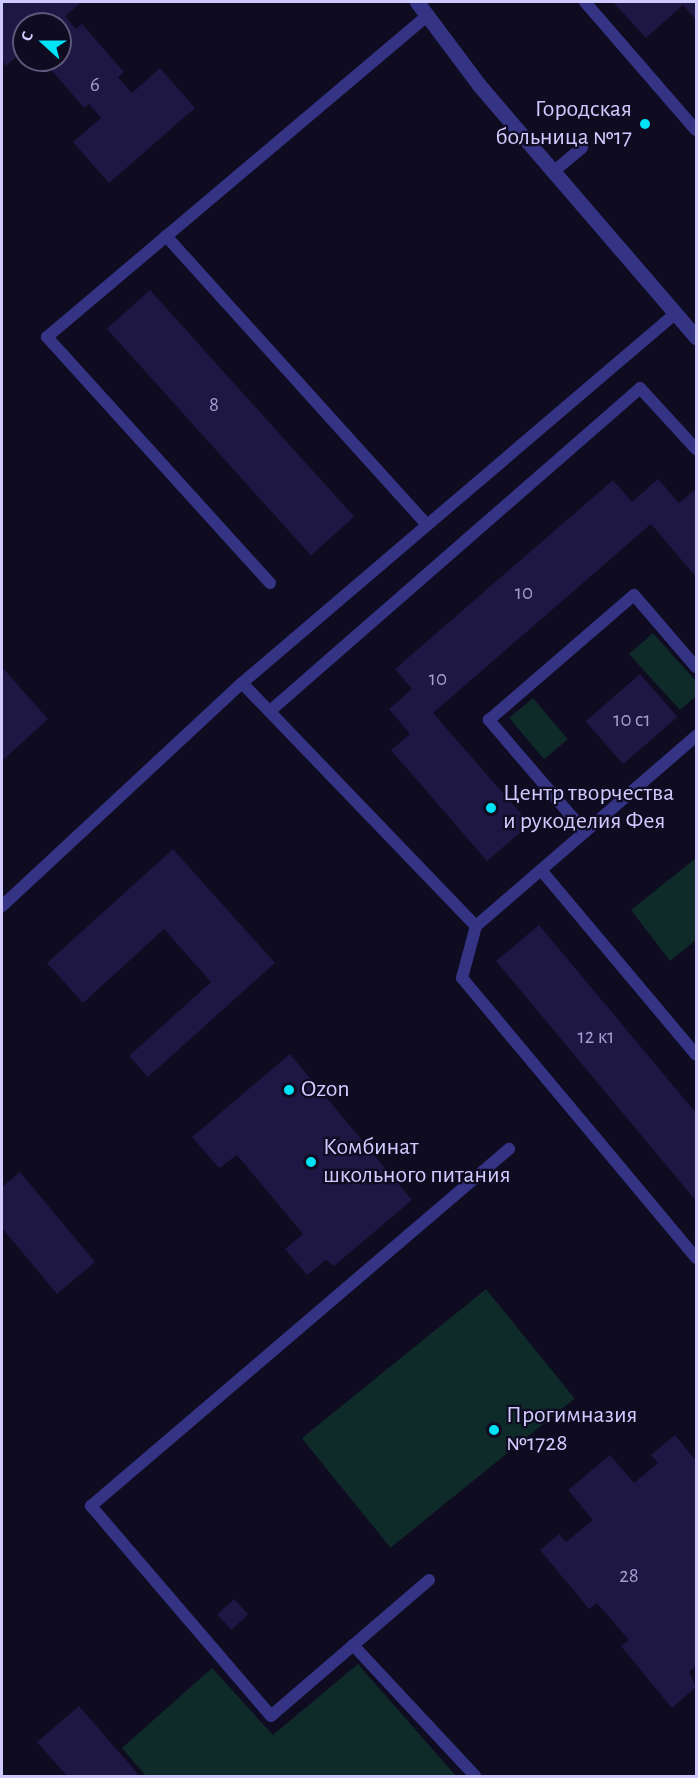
<!DOCTYPE html>
<meta charset="utf-8">
<style>
body{margin:0}
#map{position:relative;width:698px;height:1778px;overflow:hidden;background:#0f0b21;font-family:"Alegreya Sans",sans-serif}
div>[style]{position:absolute}
.green>*{inset:0;background:#0e2b2a;transform-origin:0 0}
.building>*{inset:0;background:#1e1643;transform-origin:0 0}
.service>*{height:12px;margin:-6px;padding:0 6px;transform-origin:6px;border-radius:6px;background:#343384}
.tertiary>*{height:15px;margin:-7.5px;padding:0 7.5px;transform-origin:7.5px;border-radius:7.5px;background:#343384}
.dots>*{width:16px;height:16px;translate:-50% -50%;box-sizing:border-box;border:3px solid #0f0b21;border-radius:50%}
span{translate:-50% -50%;white-space:nowrap;text-align:center;line-height:1.15;-webkit-text-stroke:4.5px #0f0b21;paint-order:stroke}
.number-label{font-size:21px;color:#a49ed0}
.number-label span{-webkit-text-stroke-width:0}
.poi-label{font-size:24px;color:#d0cbff}
.right{translate:-100% -50%;text-align:right}
.left{translate:0 -50%;text-align:left}
.frame{position:absolute;inset:0;border:3px solid #d0cbff;pointer-events:none}
.north{position:absolute;left:12px;top:12px;width:60px;height:60px;box-sizing:border-box;background:#0f0b21;border:2px solid #5c587a;border-radius:50%;rotate:291deg;font-size:16px;font-weight:700;line-height:24px;text-align:center;color:#d0cbff}
.north::after{content:'';display:block;margin:auto;width:21px;height:27px;background:#00e2f6;clip-path:polygon(50% 0,100% 100%,50% 72%,0 100%)}
</style>
<div id="map">
<div class="green">
<i style="clip-path:polygon(653px 633px,696px 681px,696px 696px,680px 710px,629px 654px)"></i>
<i style="left:533px;top:698px;width:54px;height:31px;rotate:50deg"></i>
<i style="clip-path:polygon(696px 858px,696px 940px,670px 961px,631px 910px)"></i>
<i style="left:486px;top:1289px;width:141px;height:237px;rotate:51deg"></i>
<i style="clip-path:polygon(358px 1664px,456px 1776px,146px 1776px,122px 1748px,212px 1668px,273px 1735px)"></i>
</div>
<div class="building">
<i style="clip-path:polygon(2px 2px,82px 2px,65px 16px,76px 29px,82px 24px,124px 72px,118px 77px,132px 93px,160px 68px,195px 108px,109px 183px,73px 142px,101px 118px,89px 104px,84px 108px,43px 60px,60px 60px,60px 24px,24px 24px,24px 50px,6px 66px,2px 60px)"></i>
<i style="clip-path:polygon(613px 2px,696px 2px,696px 20px,683px 5px,646px 38px)"></i>
<i style="left:150px;top:290px;width:305px;height:58px;rotate:48deg"></i>
<i style="clip-path:polygon(658px 479px,679px 503px,696px 489px,696px 577px,651px 524px,433px 713px,530px 824px,487px 861px,391px 750px,410px 734px,389px 709px,412px 689px,395px 669px,613px 480px,632px 502px)"></i>
<i style="clip-path:polygon(2px 667px,48px 719px,2px 761px)"></i>
<i style="left:640px;top:674px;width:57px;height:72px;rotate:49deg"></i>
<i style="clip-path:polygon(173px 849px,275px 963px,148px 1077px,129px 1056px,211px 982px,164px 929px,83px 1003px,47px 963px)"></i>
<i style="clip-path:polygon(539px 925px,696px 1113px,696px 1201px,496px 961px)"></i>
<i style="clip-path:polygon(290px 1054px,412px 1200px,334px 1266px,326px 1260px,307px 1275px,285px 1249px,303px 1234px,237px 1155px,219px 1168px,192px 1137px)"></i>
<i style="clip-path:polygon(20px 1172px,95px 1262px,57px 1294px,2px 1228px,2px 1187px)"></i>
<i style="clip-path:polygon(675px 1435px,696px 1461px,696px 1666px,689px 1672px,696px 1687px,672px 1708px,621px 1646px,629px 1640px,597px 1603px,589px 1609px,540px 1550px,559px 1534px,566px 1542px,593px 1520px,568px 1490px,610px 1455px,634px 1483px,658px 1463px,651px 1455px)"></i>
<i style="left:234px;top:1599px;width:21px;height:23px;rotate:47deg"></i>
<i style="clip-path:polygon(79px 1706px,138px 1774px,135px 1776px,67px 1776px,37px 1742px)"></i>
</div>
<div class="service">
<i style="left:585px;top:2px;width:169px;rotate:49.1deg"></i>
<i style="left:553px;top:172px;width:38px;rotate:-40deg"></i>
<i style="left:166px;top:236px;width:387px;rotate:47.9deg"></i>
<i style="left:676px;top:313px;width:570px;rotate:139.55deg"></i>
<i style="left:242px;top:683px;width:337px;rotate:46.1deg"></i>
<i style="left:476px;top:926px;width:291px;rotate:-40.8deg"></i>
<i style="left:270px;top:583px;width:332px;rotate:-132.2deg"></i>
<i style="left:47px;top:337px;width:496px;rotate:-40.2deg"></i>
<i style="left:270px;top:711px;width:491px;rotate:-41.1deg"></i>
<i style="left:640px;top:388px;width:83px;rotate:47.4deg"></i>
<i style="left:585px;top:832px;width:148px;rotate:-130.6deg"></i>
<i style="left:489px;top:720px;width:191px;rotate:-40.8deg"></i>
<i style="left:634px;top:595px;width:95px;rotate:49.3deg"></i>
<i style="left:541px;top:870px;width:241px;rotate:50deg"></i>
<i style="left:2px;top:906px;width:328px;rotate:-42.9deg"></i>
<i style="left:476px;top:926px;width:54px;rotate:105.1deg"></i>
<i style="left:462px;top:978px;width:365px;rotate:50.1deg"></i>
<i style="left:429px;top:1580px;width:208px;rotate:139.3deg"></i>
<i style="left:271px;top:1716px;width:277px;rotate:-130.6deg"></i>
<i style="left:91px;top:1506px;width:550px;rotate:-40.5deg"></i>
<i style="left:353px;top:1645px;width:179px;rotate:47deg"></i>
</div>
<div class="tertiary">
<i style="left:417px;top:2px;width:104px;rotate:53.2deg"></i>
<i style="left:479px;top:85px;width:333px;rotate:49.3deg"></i>
</div>
<div class="dots">
<i style="left:645px;top:124px;background:#00e2f6"></i>
<i style="left:491px;top:808px;background:#00e2f6"></i>
<i style="left:289px;top:1090px;background:#00e2f6"></i>
<i style="left:311px;top:1162px;background:#00e2f6"></i>
<i style="left:494px;top:1430px;background:#00e2f6"></i>
</div>
<div class="number-label">
<span style="left:95px;top:85px">6</span>
<span style="left:214px;top:405px">8</span>
<span style="left:524px;top:593px">10</span>
<span style="left:438px;top:679px">10</span>
<span style="left:632px;top:720px">10 с1</span>
<span style="left:596px;top:1037px">12 к1</span>
<span style="left:629px;top:1576px">28</span>
</div>
<div class="poi-label">
<span class="right" style="left:632px;top:124px">Городская<br>больница №17</span>
<span class="left" style="left:503px;top:808px">Центр творчества<br>и рукоделия Фея</span>
<span class="left" style="left:301px;top:1090px">Ozon</span>
<span class="left" style="left:323px;top:1162px">Комбинат<br>школьного питания</span>
<span class="left" style="left:506px;top:1430px">Прогимназия<br>№1728</span>
</div>
<div class="frame"></div>
<div class="north">С</div>
</div>
